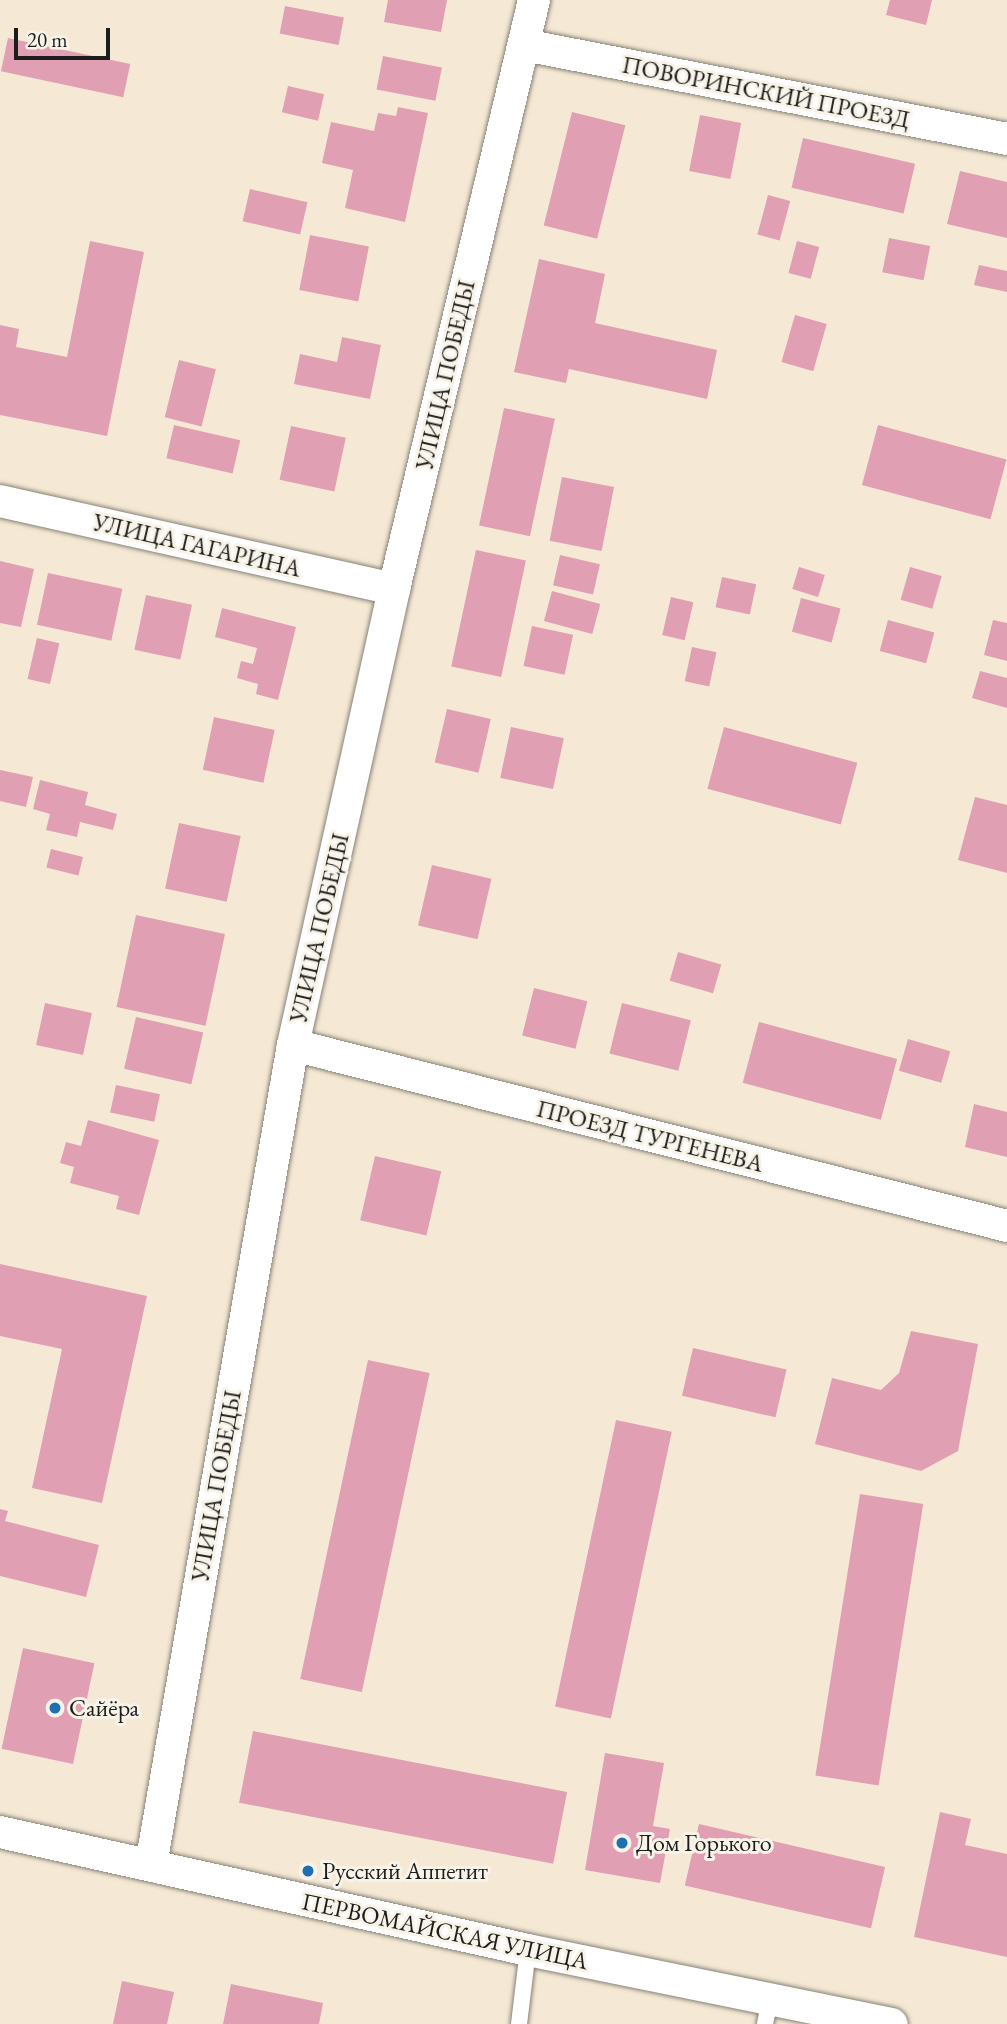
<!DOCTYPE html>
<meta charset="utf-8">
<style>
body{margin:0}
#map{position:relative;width:1007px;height:2024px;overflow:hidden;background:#f5e9d5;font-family:"EB Garamond",serif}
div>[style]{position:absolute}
.building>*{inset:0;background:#e19fb3;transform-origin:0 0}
.roads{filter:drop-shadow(0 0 2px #888278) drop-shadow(0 0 2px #888278)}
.service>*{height:16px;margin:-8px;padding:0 8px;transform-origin:8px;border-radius:8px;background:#fff}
.minor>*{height:32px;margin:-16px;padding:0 16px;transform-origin:16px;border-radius:16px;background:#fff}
.dots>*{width:19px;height:19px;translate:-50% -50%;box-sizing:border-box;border:4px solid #f7f3e8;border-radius:50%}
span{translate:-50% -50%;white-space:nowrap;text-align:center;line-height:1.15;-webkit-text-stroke:6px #f7f3e8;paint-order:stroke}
.street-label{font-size:24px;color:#1c1c1c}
.poi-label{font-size:24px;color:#1c1c1c}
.left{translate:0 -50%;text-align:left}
.scale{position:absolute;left:14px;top:28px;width:96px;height:32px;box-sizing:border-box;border:4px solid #1c1c1c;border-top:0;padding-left:9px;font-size:21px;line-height:24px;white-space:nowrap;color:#1c1c1c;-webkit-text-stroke:5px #f7f3e8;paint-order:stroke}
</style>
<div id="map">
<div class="building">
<i style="clip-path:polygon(388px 0,447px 0,441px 32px,384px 22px)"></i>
<i style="clip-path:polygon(890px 0,932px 0,926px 25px,886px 15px)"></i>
<i style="left:285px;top:6px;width:60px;height:28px;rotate:11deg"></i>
<i style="left:8px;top:38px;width:125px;height:34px;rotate:12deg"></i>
<i style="left:383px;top:56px;width:60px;height:34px;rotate:11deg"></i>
<i style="left:288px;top:86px;width:37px;height:27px;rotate:13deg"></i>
<i style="clip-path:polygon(398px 107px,428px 113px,405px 222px,345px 208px,353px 170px,322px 163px,331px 122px,374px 131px,378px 113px,396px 116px)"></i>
<i style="left:572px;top:112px;width:55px;height:117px;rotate:14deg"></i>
<i style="left:700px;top:115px;width:42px;height:57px;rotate:11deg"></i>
<i style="left:803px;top:138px;width:115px;height:51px;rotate:13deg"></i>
<i style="clip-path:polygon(960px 171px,1007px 182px,1007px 238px,947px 224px)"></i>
<i style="left:250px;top:189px;width:59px;height:33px;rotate:13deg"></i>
<i style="left:768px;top:195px;width:23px;height:41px;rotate:15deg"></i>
<i style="left:310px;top:235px;width:60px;height:56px;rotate:11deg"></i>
<i style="left:889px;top:238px;width:42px;height:35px;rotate:11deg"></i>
<i style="clip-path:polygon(90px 241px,144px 252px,107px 436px,0 415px,0 325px,19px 329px,16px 347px,67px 357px)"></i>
<i style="left:797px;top:241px;width:23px;height:33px;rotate:15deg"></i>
<i style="clip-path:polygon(539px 259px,605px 274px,595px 323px,717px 350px,707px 399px,569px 369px,566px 383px,514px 372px)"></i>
<i style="clip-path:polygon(979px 265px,1007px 271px,1007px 292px,974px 285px)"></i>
<i style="left:795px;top:315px;width:33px;height:49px;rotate:16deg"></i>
<i style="clip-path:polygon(342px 337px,381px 345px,370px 399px,294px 384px,300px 354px,337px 362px)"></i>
<i style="left:179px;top:360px;width:38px;height:59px;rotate:14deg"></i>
<i style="left:504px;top:408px;width:52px;height:120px;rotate:12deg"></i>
<i style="left:174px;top:425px;width:68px;height:34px;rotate:13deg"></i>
<i style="left:878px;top:425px;width:133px;height:62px;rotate:15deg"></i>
<i style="left:291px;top:426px;width:56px;height:55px;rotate:12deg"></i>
<i style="left:562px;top:477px;width:53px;height:65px;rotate:11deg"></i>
<i style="left:476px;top:550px;width:51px;height:119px;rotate:12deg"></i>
<i style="left:560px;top:555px;width:41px;height:31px;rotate:13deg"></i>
<i style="clip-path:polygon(0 561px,34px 569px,21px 627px,0 623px)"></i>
<i style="left:799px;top:567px;width:27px;height:23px;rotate:17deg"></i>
<i style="left:910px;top:567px;width:33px;height:34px;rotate:16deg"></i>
<i style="left:48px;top:573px;width:76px;height:53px;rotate:12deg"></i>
<i style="left:722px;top:577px;width:35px;height:31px;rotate:12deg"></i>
<i style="left:552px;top:591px;width:50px;height:31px;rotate:15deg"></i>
<i style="left:146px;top:595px;width:47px;height:56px;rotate:12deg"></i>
<i style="left:671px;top:597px;width:23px;height:39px;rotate:13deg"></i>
<i style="left:801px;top:598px;width:41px;height:35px;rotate:15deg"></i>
<i style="clip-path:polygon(222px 608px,296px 627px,278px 700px,256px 694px,258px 684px,237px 678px,241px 661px,253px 664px,257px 648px,215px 637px)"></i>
<i style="left:888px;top:620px;width:48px;height:32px;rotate:15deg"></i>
<i style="clip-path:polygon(993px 620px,1007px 623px,1007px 661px,984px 655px)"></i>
<i style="left:532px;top:626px;width:42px;height:41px;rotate:12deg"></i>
<i style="left:37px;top:638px;width:23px;height:42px;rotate:13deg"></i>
<i style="left:692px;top:647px;width:25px;height:35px;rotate:12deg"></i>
<i style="clip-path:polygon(980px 671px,1007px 678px,1007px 708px,972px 698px)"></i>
<i style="left:447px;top:709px;width:45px;height:55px;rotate:13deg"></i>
<i style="left:214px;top:717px;width:62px;height:54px;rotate:12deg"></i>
<i style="left:511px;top:727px;width:54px;height:52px;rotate:12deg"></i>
<i style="left:724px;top:727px;width:138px;height:64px;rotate:15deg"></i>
<i style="clip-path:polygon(0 770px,33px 777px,26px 807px,0 801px)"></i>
<i style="clip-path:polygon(40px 780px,88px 792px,85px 805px,117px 814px,113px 830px,80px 822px,77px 837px,46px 830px,50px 814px,33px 809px)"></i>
<i style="clip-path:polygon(975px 797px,1007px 805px,1007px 873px,958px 860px)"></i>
<i style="left:179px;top:823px;width:63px;height:67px;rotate:12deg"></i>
<i style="left:51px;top:849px;width:33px;height:19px;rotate:14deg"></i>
<i style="left:432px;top:865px;width:61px;height:62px;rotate:13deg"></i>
<i style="left:136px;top:915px;width:91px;height:94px;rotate:12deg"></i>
<i style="left:678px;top:952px;width:45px;height:30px;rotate:16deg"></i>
<i style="left:534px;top:988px;width:55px;height:49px;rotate:14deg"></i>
<i style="left:45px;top:1003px;width:48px;height:43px;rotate:12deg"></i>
<i style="left:622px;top:1003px;width:71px;height:52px;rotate:14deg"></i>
<i style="left:136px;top:1017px;width:69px;height:53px;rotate:13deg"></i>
<i style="left:759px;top:1022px;width:143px;height:63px;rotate:15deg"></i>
<i style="left:908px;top:1039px;width:44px;height:33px;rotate:16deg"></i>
<i style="left:116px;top:1085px;width:45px;height:28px;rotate:12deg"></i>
<i style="clip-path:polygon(974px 1104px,1007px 1112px,1007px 1157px,965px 1147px)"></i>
<i style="clip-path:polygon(88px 1120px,159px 1140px,139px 1215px,116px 1209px,119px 1196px,70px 1183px,74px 1167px,60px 1163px,66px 1142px,81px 1146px)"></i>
<i style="left:375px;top:1156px;width:68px;height:66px;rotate:13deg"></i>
<i style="clip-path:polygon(0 1264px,147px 1296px,102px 1503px,32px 1488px,62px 1349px,0 1336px)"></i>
<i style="clip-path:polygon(911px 1331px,978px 1344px,958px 1451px,921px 1471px,815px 1444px,832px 1378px,881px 1390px,899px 1373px)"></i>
<i style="left:693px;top:1348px;width:96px;height:49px;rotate:13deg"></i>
<i style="left:368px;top:1360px;width:63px;height:326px;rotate:12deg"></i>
<i style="left:616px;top:1420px;width:57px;height:293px;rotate:12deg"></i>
<i style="left:860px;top:1494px;width:64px;height:285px;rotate:9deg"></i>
<i style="clip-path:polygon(0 1509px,8px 1511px,5px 1521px,99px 1545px,86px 1597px,0 1576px)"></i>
<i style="left:23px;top:1648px;width:73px;height:103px;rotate:12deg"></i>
<i style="left:253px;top:1731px;width:320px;height:73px;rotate:11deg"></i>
<i style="clip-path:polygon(605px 1753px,664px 1763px,653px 1826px,670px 1829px,660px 1883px,585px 1870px)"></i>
<i style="clip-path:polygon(940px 1812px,971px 1819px,965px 1845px,1007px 1854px,1007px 1957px,914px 1937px)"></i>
<i style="left:699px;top:1824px;width:191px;height:63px;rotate:13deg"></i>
<i style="clip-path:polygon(122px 1981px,174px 1992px,167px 2024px,113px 2024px)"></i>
<i style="clip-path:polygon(231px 1984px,323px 2003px,319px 2024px,223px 2024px)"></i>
</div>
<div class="roads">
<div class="service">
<i style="left:519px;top:2024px;width:75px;rotate:-83.1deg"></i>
<i style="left:765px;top:2024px;width:25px;rotate:-79deg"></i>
</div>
<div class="minor">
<i style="left:524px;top:45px;width:492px;rotate:11deg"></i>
<i style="left:0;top:501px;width:404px;rotate:12.6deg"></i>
<i style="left:293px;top:1045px;width:737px;rotate:14.22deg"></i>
<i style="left:0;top:1832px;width:541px;rotate:12.6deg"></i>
<i style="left:528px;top:1950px;width:371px;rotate:11.5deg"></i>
<i style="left:151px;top:1865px;width:832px;rotate:-80.18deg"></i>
<i style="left:293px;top:1045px;width:467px;rotate:-77.5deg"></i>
<i style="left:394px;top:589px;width:605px;rotate:-76.63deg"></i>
</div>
</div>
<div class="dots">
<i style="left:55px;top:1708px;background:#1f6fb2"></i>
<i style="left:622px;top:1843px;background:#1f6fb2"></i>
<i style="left:308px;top:1871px;background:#1f6fb2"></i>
</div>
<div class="street-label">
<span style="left:766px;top:92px;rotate:11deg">ПОВОРИНСКИЙ ПРОЕЗД</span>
<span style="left:445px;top:375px;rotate:-77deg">УЛИЦА ПОБЕДЫ</span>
<span style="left:197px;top:545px;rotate:13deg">УЛИЦА ГАГАРИНА</span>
<span style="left:319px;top:928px;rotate:-77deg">УЛИЦА ПОБЕДЫ</span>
<span style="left:650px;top:1136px;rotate:14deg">ПРОЕЗД ТУРГЕНЕВА</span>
<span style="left:216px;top:1486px;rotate:-80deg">УЛИЦА ПОБЕДЫ</span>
<span style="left:445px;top:1931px;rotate:12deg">ПЕРВОМАЙСКАЯ УЛИЦА</span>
</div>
<div class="poi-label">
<span class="left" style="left:69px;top:1708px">Сайёра</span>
<span class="left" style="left:636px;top:1843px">Дом Горького</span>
<span class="left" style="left:322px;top:1871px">Русский Аппетит</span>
</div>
<div class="scale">20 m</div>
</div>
